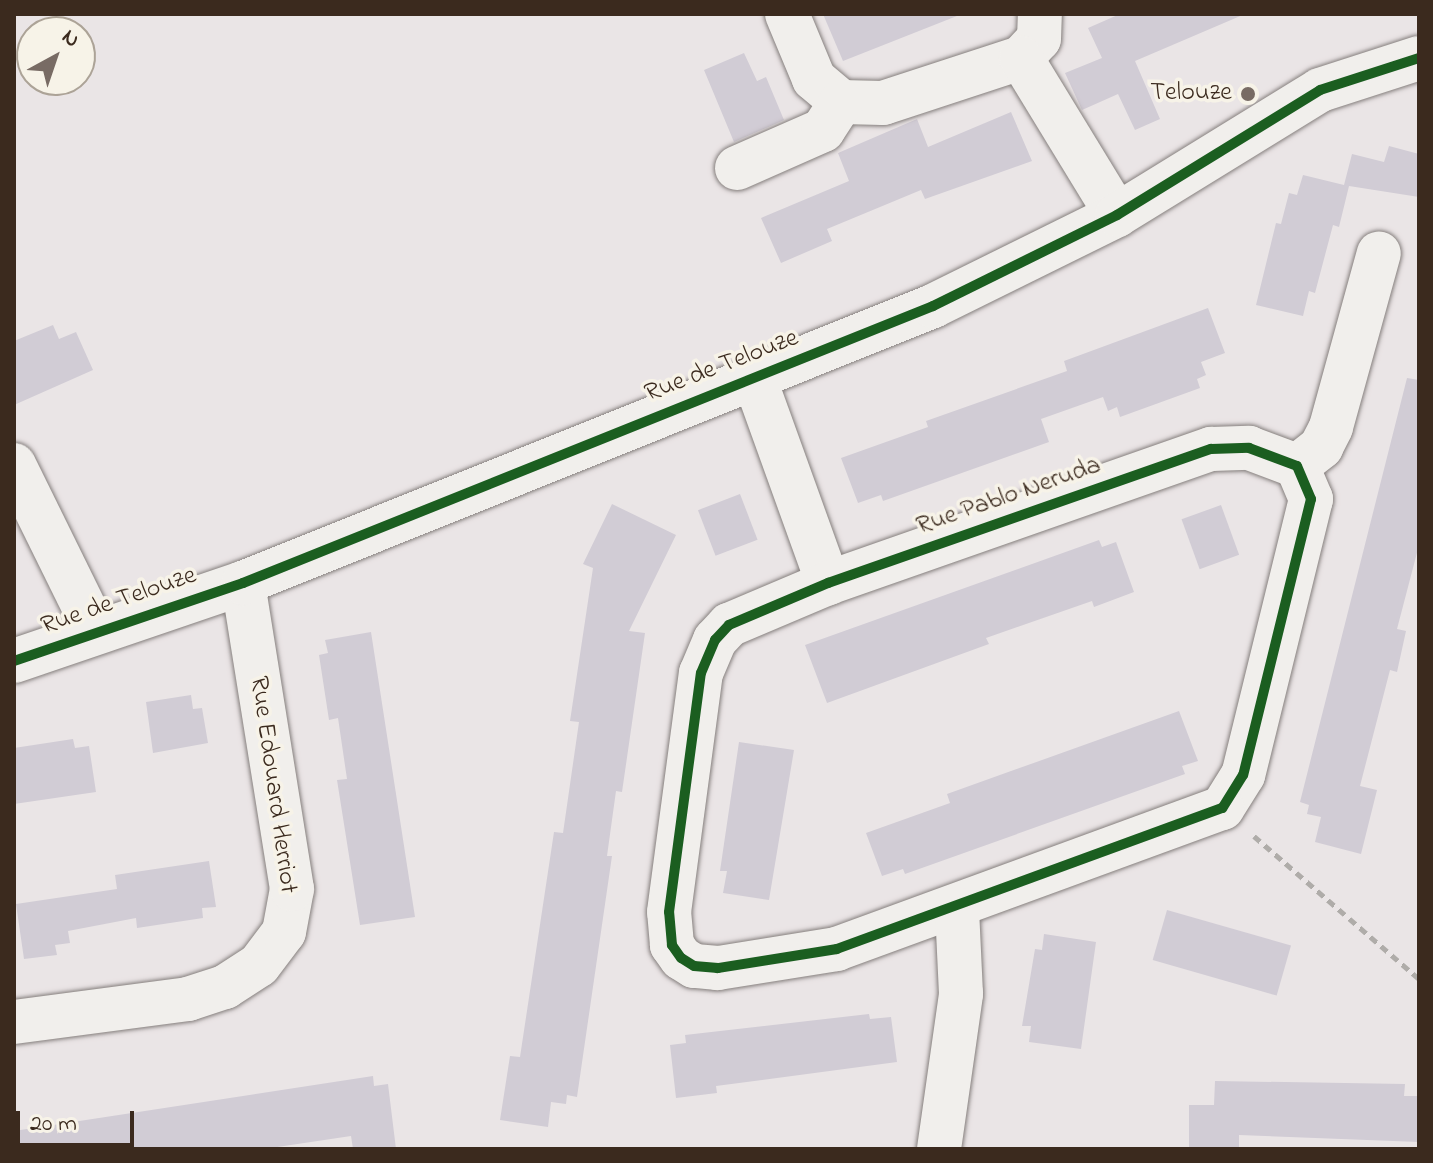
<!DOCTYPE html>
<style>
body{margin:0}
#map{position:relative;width:1433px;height:1163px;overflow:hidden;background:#eae5e6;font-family:"Indie Flower",sans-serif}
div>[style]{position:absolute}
.building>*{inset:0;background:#d1ccd5;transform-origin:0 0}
.path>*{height:5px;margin-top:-2.5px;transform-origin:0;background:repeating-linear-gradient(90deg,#afaca9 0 8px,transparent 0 14px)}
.roads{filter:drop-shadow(0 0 2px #857f7d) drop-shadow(0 0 2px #857f7d)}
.minor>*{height:44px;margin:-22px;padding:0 22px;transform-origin:22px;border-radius:22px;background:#f1efec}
.tertiary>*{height:44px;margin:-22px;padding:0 22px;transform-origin:22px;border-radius:22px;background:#f1efec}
.cycleway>*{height:10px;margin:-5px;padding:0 5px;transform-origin:5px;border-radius:5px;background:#1b5e20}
.dots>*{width:22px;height:22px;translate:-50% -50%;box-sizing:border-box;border:4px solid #f7f3e8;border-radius:50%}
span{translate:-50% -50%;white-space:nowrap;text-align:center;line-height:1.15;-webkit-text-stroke:7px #f7f3e8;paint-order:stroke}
.poi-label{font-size:26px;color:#3b2a1e}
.right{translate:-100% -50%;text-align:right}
.street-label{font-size:26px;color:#3b2a1e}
.frame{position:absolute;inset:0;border:16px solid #3b2a1e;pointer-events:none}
.north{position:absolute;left:16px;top:16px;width:80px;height:80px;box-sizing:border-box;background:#f7f3e8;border:2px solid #aca397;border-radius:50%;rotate:40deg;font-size:22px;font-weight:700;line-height:32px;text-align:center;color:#3b2a1e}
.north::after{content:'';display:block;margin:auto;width:28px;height:36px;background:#786b64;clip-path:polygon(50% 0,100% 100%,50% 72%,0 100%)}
.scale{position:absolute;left:16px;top:1111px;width:118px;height:36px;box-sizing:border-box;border:4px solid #3b2a1e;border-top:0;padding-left:10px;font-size:24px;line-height:28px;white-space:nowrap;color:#3b2a1e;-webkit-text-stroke:6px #f7f3e8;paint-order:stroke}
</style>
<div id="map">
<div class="building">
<i style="clip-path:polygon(823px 14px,962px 14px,843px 61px)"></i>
<i style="clip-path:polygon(1120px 14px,1245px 14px,1135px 61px,1160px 119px,1135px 130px,1118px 94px,1082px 110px,1065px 73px,1102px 58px,1088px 28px)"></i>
<i style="clip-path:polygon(744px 53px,757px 81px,766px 77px,784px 120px,734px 142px,704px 70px)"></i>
<i style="clip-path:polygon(1011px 112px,1032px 161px,925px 199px,921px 190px,827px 229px,832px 241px,781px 263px,761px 218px,849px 181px,838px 153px,917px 119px,928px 147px)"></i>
<i style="clip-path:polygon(1389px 146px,1419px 154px,1419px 197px,1349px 186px,1339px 227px,1333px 225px,1315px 293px,1309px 291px,1303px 316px,1256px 305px,1276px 223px,1281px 224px,1289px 193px,1297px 195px,1303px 175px,1344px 185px,1352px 154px,1384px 162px)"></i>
<i style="clip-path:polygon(1208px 308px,1225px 353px,1201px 362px,1206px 375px,1197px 379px,1200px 388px,1120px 417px,1117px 407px,1108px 411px,1103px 397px,1041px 419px,1049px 442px,883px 501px,881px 495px,858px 503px,841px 458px,928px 427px,926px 421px,1067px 371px,1064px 361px)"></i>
<i style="clip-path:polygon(53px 325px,59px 339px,76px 332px,93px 370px,14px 405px,14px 341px)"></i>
<i style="clip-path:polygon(1407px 378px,1419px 380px,1419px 545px,1397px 629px,1406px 631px,1397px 672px,1390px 670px,1360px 786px,1377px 790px,1361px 854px,1315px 842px,1321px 817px,1307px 814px,1309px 805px,1300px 802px)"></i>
<i style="left:740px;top:494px;width:49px;height:45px;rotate:69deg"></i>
<i style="clip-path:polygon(612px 504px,676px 535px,629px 631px,645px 633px,622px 792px,616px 791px,607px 856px,612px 856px,577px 1097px,567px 1095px,566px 1104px,551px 1102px,548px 1127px,500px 1120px,510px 1056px,520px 1057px,554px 832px,563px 833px,579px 722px,570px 721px,593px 568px,583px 564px)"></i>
<i style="left:1221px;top:505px;width:53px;height:42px;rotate:70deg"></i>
<i style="clip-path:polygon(1099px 540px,1102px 547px,1116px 542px,1134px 592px,1094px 607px,1092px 601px,986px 638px,989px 644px,827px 703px,805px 645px)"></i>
<i style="clip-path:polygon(371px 632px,415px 917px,360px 925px,337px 780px,347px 779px,338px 718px,329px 720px,319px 655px,328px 653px,325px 640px)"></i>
<i style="clip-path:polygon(191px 695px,193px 709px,202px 708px,208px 743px,153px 753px,146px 702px)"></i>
<i style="clip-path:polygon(1179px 711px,1198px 761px,1182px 766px,1185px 774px,905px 874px,903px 869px,882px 876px,866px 833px,950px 803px,947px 794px)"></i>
<i style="clip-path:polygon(73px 739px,75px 748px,89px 746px,96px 792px,14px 804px,14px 748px)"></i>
<i style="clip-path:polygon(739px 742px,794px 750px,769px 900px,723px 893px,727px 871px,720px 871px)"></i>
<i style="clip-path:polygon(209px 861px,216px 907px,202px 908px,203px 918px,137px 928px,136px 918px,68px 931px,70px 943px,55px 945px,57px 955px,24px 959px,16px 904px,117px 889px,115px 875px)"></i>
<i style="left:1167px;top:910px;width:129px;height:52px;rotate:16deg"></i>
<i style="clip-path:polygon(1044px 934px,1096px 942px,1081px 1049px,1029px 1042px,1031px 1026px,1022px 1026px,1035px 949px,1042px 950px)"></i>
<i style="clip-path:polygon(869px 1014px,870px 1019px,891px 1017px,897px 1062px,716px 1086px,717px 1093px,676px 1098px,670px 1045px,686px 1043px,685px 1035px)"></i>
<i style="clip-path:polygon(373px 1076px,374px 1086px,388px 1084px,396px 1149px,353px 1149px,351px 1136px,264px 1149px,14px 1149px,14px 1131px)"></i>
<i style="clip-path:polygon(1215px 1081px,1405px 1084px,1404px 1096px,1419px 1096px,1419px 1142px,1239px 1135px,1239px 1149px,1189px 1149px,1189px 1105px,1214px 1105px)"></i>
</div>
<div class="path">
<i style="left:1254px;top:836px;width:218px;rotate:40.9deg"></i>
</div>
<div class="roads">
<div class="minor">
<i style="left:787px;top:14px;width:70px;rotate:67.4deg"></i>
<i style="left:814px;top:79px;width:35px;rotate:40deg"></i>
<i style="left:841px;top:102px;width:42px;rotate:1.4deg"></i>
<i style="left:883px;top:103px;width:145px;rotate:-18.1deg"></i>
<i style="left:1021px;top:58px;width:26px;rotate:-47deg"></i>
<i style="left:1039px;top:39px;width:25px;rotate:-88deg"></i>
<i style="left:1021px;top:58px;width:184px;rotate:58.6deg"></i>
<i style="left:737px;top:168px;width:94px;rotate:-23.8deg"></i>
<i style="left:823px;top:130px;width:33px;rotate:-57deg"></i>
<i style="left:755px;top:380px;width:216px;rotate:70.2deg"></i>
<i style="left:1249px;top:448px;width:51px;rotate:20.6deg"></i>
<i style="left:1297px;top:466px;width:36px;rotate:67deg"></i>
<i style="left:1311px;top:499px;width:284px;rotate:103.8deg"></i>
<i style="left:1243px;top:775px;width:39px;rotate:122deg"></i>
<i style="left:1222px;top:808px;width:410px;rotate:159.9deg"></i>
<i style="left:837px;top:949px;width:121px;rotate:170.9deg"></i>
<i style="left:718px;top:968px;width:24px;rotate:-175deg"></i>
<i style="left:694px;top:966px;width:15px;rotate:-148deg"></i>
<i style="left:681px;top:958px;width:16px;rotate:-125deg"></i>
<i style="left:672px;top:945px;width:33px;rotate:-95deg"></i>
<i style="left:669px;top:912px;width:241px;rotate:-82.4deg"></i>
<i style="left:701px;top:673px;width:36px;rotate:-67deg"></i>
<i style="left:715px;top:640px;width:21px;rotate:-47deg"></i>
<i style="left:729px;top:625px;width:108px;rotate:-23deg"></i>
<i style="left:828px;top:583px;width:406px;rotate:-19.3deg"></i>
<i style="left:1211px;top:449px;width:38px;rotate:-2deg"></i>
<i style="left:14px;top:465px;width:186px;rotate:63.8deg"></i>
<i style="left:1297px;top:466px;width:31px;rotate:-38deg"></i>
<i style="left:1321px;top:447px;width:22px;rotate:-63deg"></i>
<i style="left:1331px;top:427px;width:180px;rotate:-74.6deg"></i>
<i style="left:14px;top:1022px;width:176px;rotate:-7.5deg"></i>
<i style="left:188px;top:999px;width:39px;rotate:-18deg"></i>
<i style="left:225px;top:987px;width:40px;rotate:-32.9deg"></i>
<i style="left:259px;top:965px;width:41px;rotate:-52.9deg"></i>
<i style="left:284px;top:932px;width:44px;rotate:-79.5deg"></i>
<i style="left:292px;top:889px;width:310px;rotate:-99.1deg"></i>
<i style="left:939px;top:1149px;width:157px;rotate:-81.9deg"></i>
<i style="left:961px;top:994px;width:85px;rotate:-92.7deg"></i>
</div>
<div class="tertiary">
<i style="left:14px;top:661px;width:242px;rotate:-18.8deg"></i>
<i style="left:243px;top:583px;width:744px;rotate:-21.87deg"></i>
<i style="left:933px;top:306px;width:205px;rotate:-26.3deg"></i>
<i style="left:1117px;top:215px;width:238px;rotate:-31.6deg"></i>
<i style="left:1320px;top:90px;width:104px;rotate:-17.9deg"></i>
</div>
</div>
<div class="cycleway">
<i style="left:1249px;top:448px;width:51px;rotate:20.6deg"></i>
<i style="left:1297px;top:466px;width:36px;rotate:67deg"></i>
<i style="left:1311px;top:499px;width:284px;rotate:103.8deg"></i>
<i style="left:1243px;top:775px;width:39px;rotate:122deg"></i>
<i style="left:1222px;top:808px;width:410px;rotate:159.9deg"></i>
<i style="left:837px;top:949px;width:121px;rotate:170.9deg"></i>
<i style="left:718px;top:968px;width:24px;rotate:-175deg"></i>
<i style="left:694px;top:966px;width:15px;rotate:-148deg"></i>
<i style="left:681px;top:958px;width:16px;rotate:-125deg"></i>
<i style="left:672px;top:945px;width:33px;rotate:-95deg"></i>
<i style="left:669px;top:912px;width:241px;rotate:-82.4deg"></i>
<i style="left:701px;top:673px;width:36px;rotate:-67deg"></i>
<i style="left:715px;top:640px;width:21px;rotate:-47deg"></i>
<i style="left:729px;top:625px;width:108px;rotate:-23deg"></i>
<i style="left:828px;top:583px;width:406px;rotate:-19.3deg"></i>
<i style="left:1211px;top:449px;width:38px;rotate:-2deg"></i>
<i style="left:14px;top:661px;width:242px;rotate:-18.8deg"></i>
<i style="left:243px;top:583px;width:744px;rotate:-21.87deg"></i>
<i style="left:933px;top:306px;width:205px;rotate:-26.3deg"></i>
<i style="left:1117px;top:215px;width:238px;rotate:-31.6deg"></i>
<i style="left:1320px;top:90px;width:104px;rotate:-17.9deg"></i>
</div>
<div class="dots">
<i style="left:1248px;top:94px;background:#786b64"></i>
</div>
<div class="poi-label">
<span class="right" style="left:1232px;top:94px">Telouze</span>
</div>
<div class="street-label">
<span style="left:722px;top:367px;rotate:-21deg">Rue de Telouze</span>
<span style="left:1009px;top:497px;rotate:-19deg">Rue Pablo Neruda</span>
<span style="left:119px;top:602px;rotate:-19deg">Rue de Telouze</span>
<span style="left:272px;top:785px;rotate:82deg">Rue Edouard Herriot</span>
</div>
<div class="frame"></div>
<div class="north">N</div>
<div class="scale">20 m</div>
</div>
